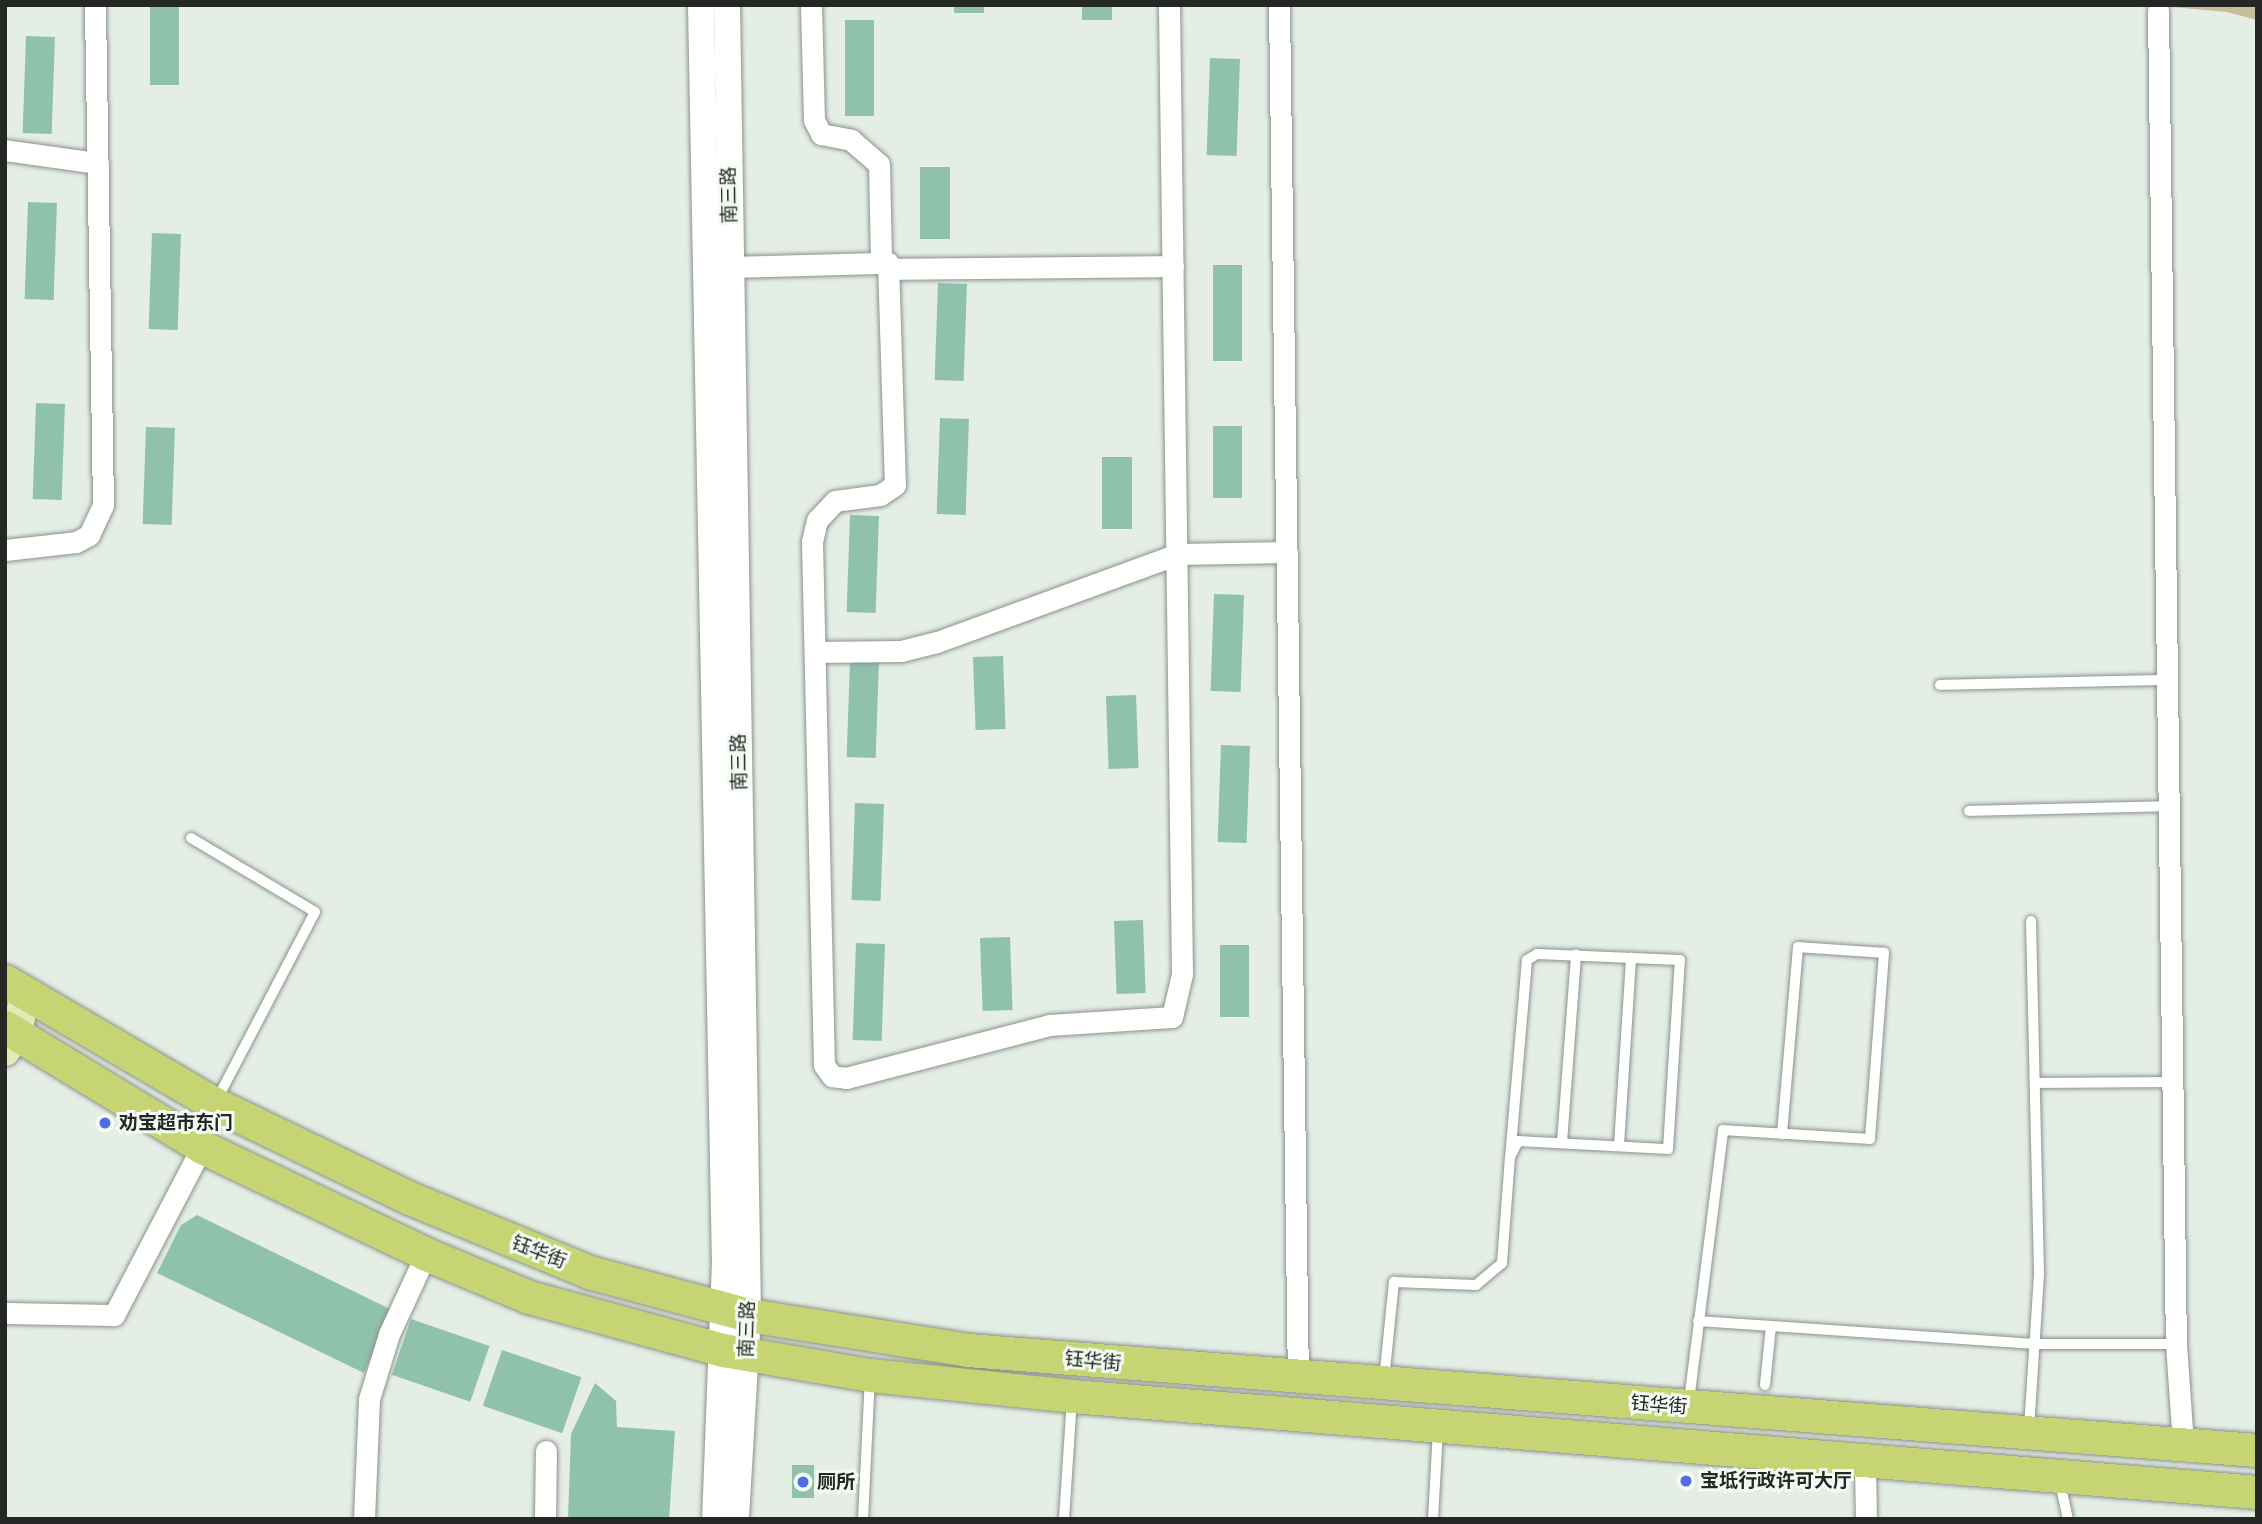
<!DOCTYPE html>
<meta charset="utf-8">
<style>
body{margin:0}
#map{position:relative;width:2262px;height:1524px;overflow:hidden;background:#e5eee5;font-family:"Noto Sans","Noto Sans SC",sans-serif}
div>[style]{position:absolute}
.green>*{inset:0;background:#c7bd9d}
.building>*{inset:0;background:#8fc1ad;transform-origin:0 0}
.roads{filter:drop-shadow(0 0 2px #8a9289) drop-shadow(0 0 2px #8a9289)}
.service>*{height:10px;margin:-5px;padding:0 5px;transform-origin:5px;border-radius:5px;background:#fff}
.minor>*{height:21px;margin:-10.5px;padding:0 10.5px;transform-origin:10.5px;border-radius:10.5px;background:#fff}
.tertiary>*{height:26px;margin:-13px;padding:0 13px;transform-origin:13px;border-radius:13px;background:#fff}
.secondary>*{height:30px;margin:-15px;padding:0 15px;transform-origin:15px;border-radius:15px;background:#e3eab9}
.primary>*{height:33px;margin:-16.5px;padding:0 16.5px;transform-origin:16.5px;border-radius:16.5px;background:#c7d473}
.dots>*{width:19px;height:19px;translate:-50% -50%;box-sizing:border-box;border:4px solid #f3fbf2;border-radius:50%}
span{translate:-50% -50%;white-space:nowrap;text-align:center;line-height:1.15;-webkit-text-stroke:6px #f3fbf2;paint-order:stroke}
.street-label{font-size:19px;color:#242724}
.poi-label{font-size:19px;color:#242724;font-weight:700}
.left{translate:0 -50%;text-align:left}
.frame{position:absolute;inset:0;border:7px solid #242724;pointer-events:none}
</style>
<div id="map">
<div class="green">
<i style="clip-path:polygon(2149px 5px,2257px 5px,2257px 20px,2227px 12px)"></i>
</div>
<div class="building">
<i style="left:150px;top:5px;width:29px;height:80px"></i>
<i style="left:954px;top:5px;width:30px;height:8px"></i>
<i style="left:1082px;top:5px;width:30px;height:15px"></i>
<i style="left:845px;top:20px;width:29px;height:96px"></i>
<i style="left:26px;top:36px;width:29px;height:97px;rotate:2deg"></i>
<i style="left:1210px;top:58px;width:30px;height:97px;rotate:2deg"></i>
<i style="left:920px;top:167px;width:30px;height:72px"></i>
<i style="left:28px;top:202px;width:29px;height:97px;rotate:2deg"></i>
<i style="left:152px;top:233px;width:29px;height:96px;rotate:2deg"></i>
<i style="left:1213px;top:265px;width:29px;height:96px"></i>
<i style="left:938px;top:283px;width:29px;height:97px;rotate:2deg"></i>
<i style="left:36px;top:403px;width:29px;height:96px;rotate:2deg"></i>
<i style="left:940px;top:418px;width:29px;height:96px;rotate:2deg"></i>
<i style="left:1213px;top:426px;width:29px;height:72px"></i>
<i style="left:146px;top:427px;width:29px;height:97px;rotate:2deg"></i>
<i style="left:1102px;top:457px;width:30px;height:72px"></i>
<i style="left:850px;top:515px;width:29px;height:97px;rotate:2deg"></i>
<i style="left:1214px;top:594px;width:30px;height:97px;rotate:2deg"></i>
<i style="left:1003px;top:656px;width:73px;height:30px;rotate:88deg"></i>
<i style="left:850px;top:661px;width:29px;height:96px;rotate:2deg"></i>
<i style="left:1136px;top:695px;width:73px;height:30px;rotate:88deg"></i>
<i style="left:1221px;top:745px;width:29px;height:97px;rotate:2deg"></i>
<i style="left:855px;top:803px;width:29px;height:97px;rotate:2deg"></i>
<i style="left:1143px;top:920px;width:73px;height:29px;rotate:88deg"></i>
<i style="left:1010px;top:937px;width:73px;height:30px;rotate:88deg"></i>
<i style="left:856px;top:943px;width:29px;height:97px;rotate:2deg"></i>
<i style="left:1220px;top:945px;width:29px;height:72px"></i>
<i style="clip-path:polygon(197px 1215px,392px 1310px,364px 1373px,157px 1273px,181px 1225px)"></i>
<i style="left:411px;top:1319px;width:83px;height:59px;rotate:19deg"></i>
<i style="left:502px;top:1350px;width:84px;height:59px;rotate:19deg"></i>
<i style="clip-path:polygon(595px 1383px,616px 1401px,617px 1427px,675px 1431px,669px 1519px,568px 1519px,571px 1434px)"></i>
<i style="left:792px;top:1465px;width:22px;height:33px"></i>
</div>
<div class="roads">
<div class="service">
<i style="left:1940px;top:685px;width:227px;rotate:-1.3deg"></i>
<i style="left:1969px;top:811px;width:200px;rotate:-1.4deg"></i>
<i style="left:191px;top:838px;width:144px;rotate:30.8deg"></i>
<i style="left:315px;top:912px;width:213px;rotate:117.6deg"></i>
<i style="left:2035px;top:1083px;width:137px;rotate:-0.4deg"></i>
<i style="left:1562px;top:1142px;width:188px;rotate:-85.7deg"></i>
<i style="left:1619px;top:1145px;width:188px;rotate:-86.3deg"></i>
<i style="left:1698px;top:1321px;width:338px;rotate:3.9deg"></i>
<i style="left:2035px;top:1344px;width:141px"></i>
<i style="left:1384px;top:1380px;width:99px;rotate:-84.2deg"></i>
<i style="left:1394px;top:1282px;width:82px;rotate:2.1deg"></i>
<i style="left:1476px;top:1285px;width:34px;rotate:-40deg"></i>
<i style="left:1502px;top:1263px;width:106px;rotate:-85.7deg"></i>
<i style="left:1510px;top:1157px;width:18px;rotate:-63deg"></i>
<i style="left:1518px;top:1141px;width:150px;rotate:3.1deg"></i>
<i style="left:1668px;top:1149px;width:189px;rotate:-86.4deg"></i>
<i style="left:1680px;top:960px;width:143px;rotate:-177.6deg"></i>
<i style="left:1537px;top:954px;width:12px;rotate:149deg"></i>
<i style="left:1527px;top:960px;width:198px;rotate:94.9deg"></i>
<i style="left:1765px;top:1385px;width:59px;rotate:-84.2deg"></i>
<i style="left:1689px;top:1401px;width:273px;rotate:-82.8deg"></i>
<i style="left:1723px;top:1130px;width:147px;rotate:3.5deg"></i>
<i style="left:1870px;top:1139px;width:187px;rotate:-85.7deg"></i>
<i style="left:1884px;top:953px;width:86px;rotate:-176deg"></i>
<i style="left:1798px;top:947px;width:188px;rotate:94.9deg"></i>
<i style="left:2029px;top:1429px;width:156px;rotate:-86.3deg"></i>
<i style="left:2039px;top:1273px;width:352px;rotate:-91.3deg"></i>
<i style="left:2060px;top:1482px;width:38px;rotate:78deg"></i>
<i style="left:863px;top:1519px;width:141px;rotate:-87.2deg"></i>
<i style="left:1064px;top:1519px;width:120px;rotate:-86.2deg"></i>
<i style="left:1433px;top:1519px;width:89px;rotate:-86.8deg"></i>
</div>
<div class="minor">
<i style="left:811px;top:5px;width:115px;rotate:88.5deg"></i>
<i style="left:814px;top:120px;width:16px;rotate:63deg"></i>
<i style="left:821px;top:134px;width:31px;rotate:11deg"></i>
<i style="left:851px;top:140px;width:37px;rotate:41deg"></i>
<i style="left:879px;top:164px;width:99px;rotate:88.8deg"></i>
<i style="left:1279px;top:5px;width:1373px;rotate:89.21deg"></i>
<i style="left:2158px;top:10px;width:1334px;rotate:89.23deg"></i>
<i style="left:2176px;top:1344px;width:99px;rotate:86deg"></i>
<i style="left:5px;top:150px;width:94px;rotate:8deg"></i>
<i style="left:730px;top:267px;width:158px;rotate:-1.5deg"></i>
<i style="left:888px;top:263px;width:222px;rotate:88.2deg"></i>
<i style="left:895px;top:485px;width:18px;rotate:146deg"></i>
<i style="left:880px;top:495px;width:45px;rotate:172.4deg"></i>
<i style="left:835px;top:501px;width:26px;rotate:133deg"></i>
<i style="left:817px;top:520px;width:23px;rotate:103deg"></i>
<i style="left:812px;top:542px;width:523px;rotate:88.69deg"></i>
<i style="left:824px;top:1065px;width:14px;rotate:54deg"></i>
<i style="left:832px;top:1076px;width:14px;rotate:8deg"></i>
<i style="left:846px;top:1078px;width:210px;rotate:-14.6deg"></i>
<i style="left:1049px;top:1025px;width:123px;rotate:-3.7deg"></i>
<i style="left:1172px;top:1017px;width:44px;rotate:-76.9deg"></i>
<i style="left:1182px;top:974px;width:969px;rotate:-90.77deg"></i>
<i style="left:888px;top:269px;width:285px;rotate:-0.6deg"></i>
<i style="left:5px;top:550px;width:71px;rotate:-6.4deg"></i>
<i style="left:76px;top:542px;width:15px;rotate:-28deg"></i>
<i style="left:89px;top:535px;width:33px;rotate:-65deg"></i>
<i style="left:103px;top:505px;width:500px;rotate:-90.92deg"></i>
<i style="left:816px;top:652px;width:85px;rotate:-0.7deg"></i>
<i style="left:901px;top:651px;width:37px;rotate:-14deg"></i>
<i style="left:937px;top:642px;width:256px;rotate:-20.1deg"></i>
<i style="left:1177px;top:554px;width:110px;rotate:-1deg"></i>
<i style="left:5px;top:1313px;width:109px;rotate:1.1deg"></i>
<i style="left:114px;top:1315px;width:190px;rotate:-62.4deg"></i>
<i style="left:1865px;top:1463px;width:56px;rotate:89deg"></i>
<i style="left:364px;top:1519px;width:120px;rotate:-87.6deg"></i>
<i style="left:369px;top:1399px;width:68px;rotate:-72.9deg"></i>
<i style="left:389px;top:1334px;width:88px;rotate:-65.2deg"></i>
<i style="left:545px;top:1519px;width:68px;rotate:-89.2deg"></i>
</div>
<div class="tertiary">
<i style="left:701px;top:5px;width:1256px;rotate:88.91deg"></i>
<i style="left:725px;top:1261px;width:258px;rotate:92.2deg"></i>
<i style="left:727px;top:5px;width:1310px;rotate:89.08deg"></i>
<i style="left:748px;top:1315px;width:204px;rotate:93.4deg"></i>
</div>
<div class="secondary">
<i style="left:5px;top:1051px;width:22px;rotate:-56deg"></i>
<i style="left:17px;top:1033px;width:41px;rotate:-78.7deg"></i>
</div>
<div class="primary">
<i style="left:5px;top:981px;width:243px;rotate:30.4deg"></i>
<i style="left:215px;top:1104px;width:213px;rotate:25.8deg"></i>
<i style="left:407px;top:1197px;width:197px;rotate:22.4deg"></i>
<i style="left:589px;top:1272px;width:165px;rotate:15.1deg"></i>
<i style="left:748px;top:1315px;width:223px;rotate:9deg"></i>
<i style="left:968px;top:1350px;width:1293px;rotate:4.44deg"></i>
<i style="left:5px;top:1027px;width:231px;rotate:31.3deg"></i>
<i style="left:202px;top:1147px;width:248px;rotate:25.5deg"></i>
<i style="left:426px;top:1254px;width:112px;rotate:22.7deg"></i>
<i style="left:529px;top:1297px;width:201px;rotate:15.3deg"></i>
<i style="left:723px;top:1350px;width:149px;rotate:9.7deg"></i>
<i style="left:870px;top:1375px;width:203px;rotate:5.9deg"></i>
<i style="left:1072px;top:1396px;width:1189px;rotate:4.63deg"></i>
</div>
</div>
<div class="dots">
<i style="left:105px;top:1123px;background:#4e6fe3"></i>
<i style="left:1686px;top:1481px;background:#4e6fe3"></i>
<i style="left:803px;top:1482px;background:#4e6fe3"></i>
</div>
<div class="street-label">
<span style="left:729px;top:195px;rotate:-91deg">南三路</span>
<span style="left:739px;top:762px;rotate:-91deg">南三路</span>
<span style="left:539px;top:1252px;rotate:21deg">钰华街</span>
<span style="left:747px;top:1329px;rotate:-88deg">南三路</span>
<span style="left:1093px;top:1361px;rotate:5deg">钰华街</span>
<span style="left:1659px;top:1405px;rotate:4deg">钰华街</span>
</div>
<div class="poi-label">
<span class="left" style="left:119px;top:1123px">劝宝超市东门</span>
<span class="left" style="left:1700px;top:1481px">宝坻行政许可大厅</span>
<span class="left" style="left:817px;top:1482px">厕所</span>
</div>
<div class="frame"></div>
</div>
